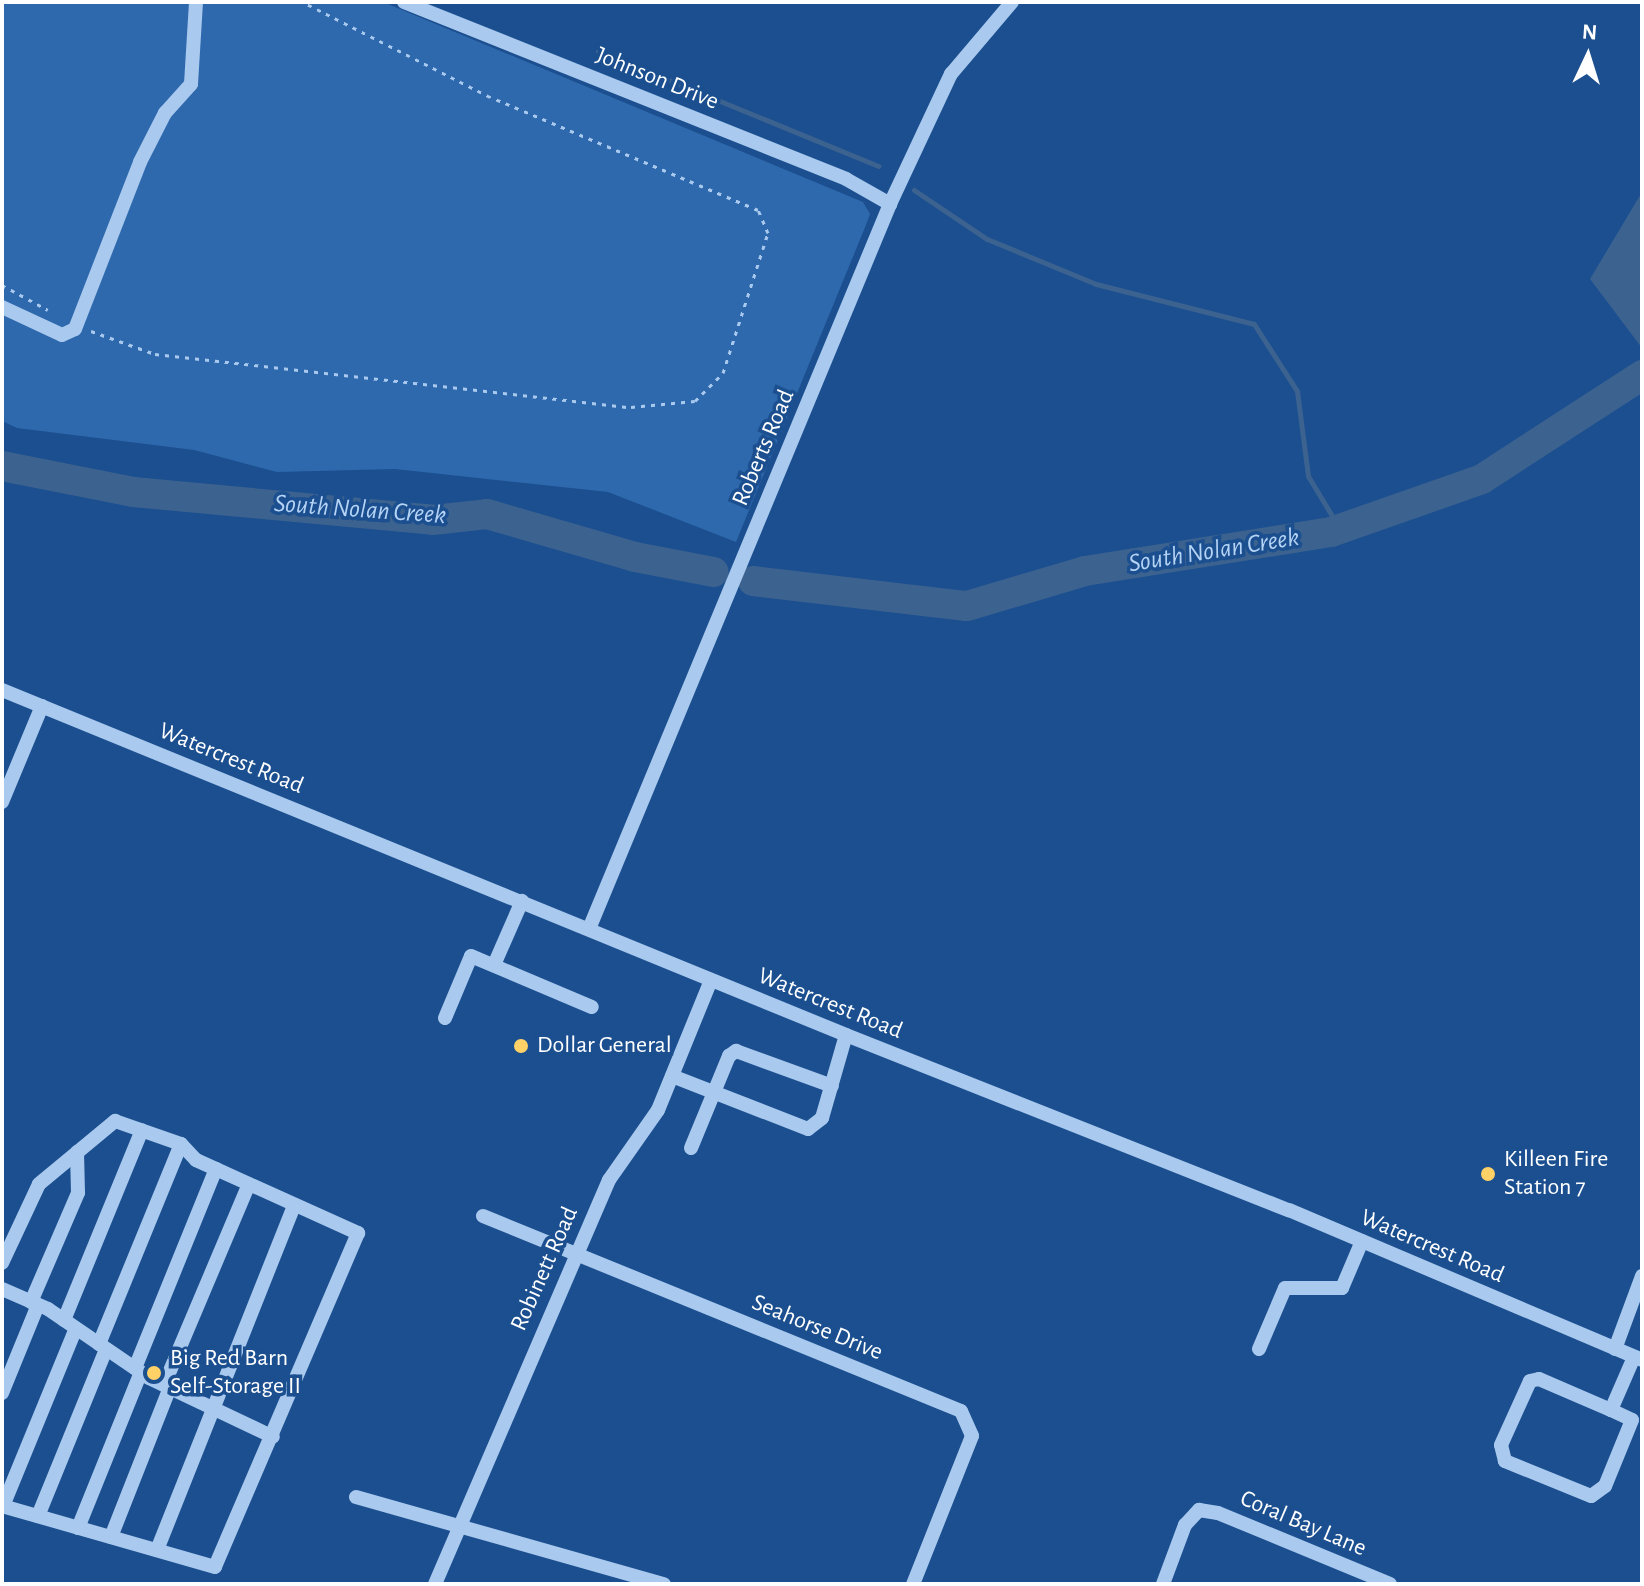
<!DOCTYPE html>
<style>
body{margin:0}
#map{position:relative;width:1644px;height:1586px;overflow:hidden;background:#1b4f8f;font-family:"Alegreya Sans",sans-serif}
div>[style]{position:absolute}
.green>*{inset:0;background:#2e69ad}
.water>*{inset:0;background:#3c6290}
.stream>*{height:5px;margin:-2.5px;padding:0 2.5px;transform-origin:2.5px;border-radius:2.5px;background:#3c6290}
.river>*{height:30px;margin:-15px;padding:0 15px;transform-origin:15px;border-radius:15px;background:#3c6290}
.path>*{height:3px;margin-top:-1.5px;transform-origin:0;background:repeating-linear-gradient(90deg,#a9c9ee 0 4px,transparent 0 10px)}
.minor>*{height:14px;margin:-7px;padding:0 7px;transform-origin:7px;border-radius:7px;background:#a9c9ee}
.dots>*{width:22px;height:22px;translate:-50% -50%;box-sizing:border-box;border:4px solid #1b4f8f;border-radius:50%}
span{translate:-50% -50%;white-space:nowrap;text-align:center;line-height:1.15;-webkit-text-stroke:7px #1b4f8f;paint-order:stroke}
.street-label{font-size:24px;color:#fff}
.poi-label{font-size:24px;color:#fff}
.left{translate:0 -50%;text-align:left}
.water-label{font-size:26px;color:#b5d3f5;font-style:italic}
.frame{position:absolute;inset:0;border:4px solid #fff;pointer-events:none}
.north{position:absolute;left:1548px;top:16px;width:80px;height:80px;-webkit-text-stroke:6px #1b4f8f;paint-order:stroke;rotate:4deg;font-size:22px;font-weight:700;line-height:32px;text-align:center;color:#fff}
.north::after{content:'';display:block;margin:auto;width:28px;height:36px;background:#fff;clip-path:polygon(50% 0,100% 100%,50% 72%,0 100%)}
</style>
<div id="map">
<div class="green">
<i style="clip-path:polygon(2px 2px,383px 2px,863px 202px,870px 214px,866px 225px,736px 542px,608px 492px,395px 469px,277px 472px,194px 450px,17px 428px,2px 421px)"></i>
</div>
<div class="water">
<i style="clip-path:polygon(1642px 192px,1642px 348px,1590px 279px)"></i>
</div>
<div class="stream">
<i style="left:598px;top:51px;width:303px;rotate:22.3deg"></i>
<i style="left:914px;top:190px;width:88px;rotate:33.9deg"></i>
<i style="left:987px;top:239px;width:118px;rotate:22.4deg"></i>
<i style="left:1096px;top:284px;width:163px;rotate:14.2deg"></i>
<i style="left:1254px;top:324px;width:80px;rotate:57.3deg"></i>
<i style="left:1297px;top:391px;width:86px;rotate:82.6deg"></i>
<i style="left:1308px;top:476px;width:62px;rotate:58.9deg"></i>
</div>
<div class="river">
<i style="left:2px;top:466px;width:134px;rotate:11.2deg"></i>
<i style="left:133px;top:492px;width:301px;rotate:5.3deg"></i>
<i style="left:433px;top:520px;width:54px;rotate:-6.3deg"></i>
<i style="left:487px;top:514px;width:154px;rotate:16.2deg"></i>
<i style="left:635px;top:557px;width:80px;rotate:10.8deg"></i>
<i style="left:753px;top:581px;width:215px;rotate:6.7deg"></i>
<i style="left:967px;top:606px;width:123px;rotate:-16.5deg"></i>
<i style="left:1085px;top:571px;width:249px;rotate:-9deg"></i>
<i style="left:1331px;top:532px;width:160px;rotate:-19.3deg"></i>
<i style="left:1482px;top:479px;width:191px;rotate:-33deg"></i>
</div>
<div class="path">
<i style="left:2px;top:285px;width:52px;rotate:28.5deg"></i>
<i style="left:91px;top:331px;width:68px;rotate:19.8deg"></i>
<i style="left:155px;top:354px;width:479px;rotate:6.4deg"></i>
<i style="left:631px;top:407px;width:64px;rotate:-5.4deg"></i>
<i style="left:695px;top:401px;width:40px;rotate:-45deg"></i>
<i style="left:723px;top:373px;width:147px;rotate:-72.2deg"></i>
<i style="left:768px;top:233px;width:25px;rotate:-113deg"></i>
<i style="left:758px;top:210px;width:291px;rotate:-157.1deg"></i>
<i style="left:490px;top:97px;width:210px;rotate:-153.1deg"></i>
</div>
<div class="minor">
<i style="left:404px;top:2px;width:476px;rotate:21.8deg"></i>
<i style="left:846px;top:179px;width:51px;rotate:29.6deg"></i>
<i style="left:2px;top:307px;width:66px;rotate:25deg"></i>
<i style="left:62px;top:335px;width:14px;rotate:-25deg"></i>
<i style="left:75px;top:329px;width:179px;rotate:-68.7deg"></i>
<i style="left:140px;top:162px;width:55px;rotate:-63deg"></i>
<i style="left:165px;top:113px;width:39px;rotate:-48deg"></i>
<i style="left:191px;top:84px;width:82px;rotate:-86.5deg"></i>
<i style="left:2px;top:690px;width:912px;rotate:22.23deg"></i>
<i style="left:846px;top:1035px;width:476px;rotate:21.6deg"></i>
<i style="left:1289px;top:1210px;width:384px;rotate:23deg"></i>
<i style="left:2px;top:802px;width:104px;rotate:-67.4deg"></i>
<i style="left:589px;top:929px;width:785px;rotate:-67.45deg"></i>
<i style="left:890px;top:204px;width:144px;rotate:-64.9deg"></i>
<i style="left:951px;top:74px;width:94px;rotate:-49.7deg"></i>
<i style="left:494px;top:965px;width:70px;rotate:-66.4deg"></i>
<i style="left:445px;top:1018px;width:67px;rotate:-67.2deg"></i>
<i style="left:471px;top:956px;width:131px;rotate:22.9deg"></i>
<i style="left:672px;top:1076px;width:146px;rotate:21.3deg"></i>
<i style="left:808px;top:1129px;width:18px;rotate:-38deg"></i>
<i style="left:822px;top:1118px;width:86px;rotate:-73.9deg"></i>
<i style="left:691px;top:1148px;width:100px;rotate:-67.6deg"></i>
<i style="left:729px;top:1056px;width:9px;rotate:-36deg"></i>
<i style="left:736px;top:1051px;width:102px;rotate:20deg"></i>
<i style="left:483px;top:1216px;width:516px;rotate:22.19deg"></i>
<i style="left:961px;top:1411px;width:27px;rotate:66deg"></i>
<i style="left:972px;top:1436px;width:159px;rotate:111.7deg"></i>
<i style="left:2px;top:1263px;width:87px;rotate:-64.9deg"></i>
<i style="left:39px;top:1184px;width:99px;rotate:-39.7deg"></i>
<i style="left:115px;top:1121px;width:70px;rotate:19.2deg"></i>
<i style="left:181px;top:1144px;width:22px;rotate:47deg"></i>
<i style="left:196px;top:1160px;width:178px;rotate:24.3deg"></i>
<i style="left:358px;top:1233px;width:363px;rotate:113.2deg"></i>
<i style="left:215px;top:1567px;width:222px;rotate:-164deg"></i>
<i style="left:2px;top:1289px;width:50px;rotate:23.5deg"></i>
<i style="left:48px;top:1309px;width:122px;rotate:34.3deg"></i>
<i style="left:149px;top:1378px;width:137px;rotate:25.4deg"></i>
<i style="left:31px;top:1302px;width:119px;rotate:-66.7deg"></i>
<i style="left:78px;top:1193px;width:41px;rotate:-91.4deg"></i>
<i style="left:64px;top:1320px;width:205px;rotate:-67.7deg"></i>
<i style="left:99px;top:1344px;width:216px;rotate:-67.7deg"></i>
<i style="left:1259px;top:1349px;width:66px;rotate:-66.9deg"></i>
<i style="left:1285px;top:1288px;width:57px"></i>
<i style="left:1342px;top:1288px;width:51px;rotate:-66.9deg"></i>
<i style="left:1615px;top:1349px;width:78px;rotate:-69.7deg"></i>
<i style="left:135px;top:1368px;width:215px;rotate:-67.9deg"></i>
<i style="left:164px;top:1385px;width:218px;rotate:-67.1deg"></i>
<i style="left:2px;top:1393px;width:95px;rotate:-67.8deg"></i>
<i style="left:1611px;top:1410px;width:23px;rotate:25deg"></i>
<i style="left:1632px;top:1420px;width:71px;rotate:112.2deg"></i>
<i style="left:1605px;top:1486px;width:17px;rotate:144deg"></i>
<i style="left:1591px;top:1496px;width:93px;rotate:-157.9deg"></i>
<i style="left:1505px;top:1461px;width:16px;rotate:-104deg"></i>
<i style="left:1501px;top:1445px;width:70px;rotate:-65.6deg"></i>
<i style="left:1530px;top:1381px;width:9px;rotate:-13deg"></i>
<i style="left:1539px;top:1379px;width:78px;rotate:23.3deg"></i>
<i style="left:1611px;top:1410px;width:58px;rotate:-66.5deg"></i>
<i style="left:356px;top:1497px;width:320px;rotate:15.8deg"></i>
<i style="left:3px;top:1506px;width:192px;rotate:-67.7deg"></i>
<i style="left:38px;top:1516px;width:180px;rotate:-67.8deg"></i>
<i style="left:78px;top:1528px;width:168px;rotate:-68deg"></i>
<i style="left:111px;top:1537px;width:161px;rotate:-68.5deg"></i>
<i style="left:157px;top:1550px;width:371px;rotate:-68.3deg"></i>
<i style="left:435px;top:1584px;width:440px;rotate:-66.7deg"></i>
<i style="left:609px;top:1180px;width:85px;rotate:-55deg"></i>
<i style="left:658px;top:1110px;width:140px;rotate:-67.8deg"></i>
<i style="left:1163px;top:1584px;width:63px;rotate:-69.6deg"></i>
<i style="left:1185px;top:1525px;width:21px;rotate:-47deg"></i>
<i style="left:1199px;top:1510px;width:19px;rotate:9deg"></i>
<i style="left:1218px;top:1513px;width:186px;rotate:22.4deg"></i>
</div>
<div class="dots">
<i style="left:521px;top:1046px;background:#ffd166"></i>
<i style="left:1488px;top:1174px;background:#ffd166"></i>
<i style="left:154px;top:1373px;background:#ffd166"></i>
</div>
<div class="street-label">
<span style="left:657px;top:79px;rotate:22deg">Johnson Drive</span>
<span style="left:764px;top:448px;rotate:-67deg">Roberts Road</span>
<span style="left:231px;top:759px;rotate:22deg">Watercrest Road</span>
<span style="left:830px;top:1004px;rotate:22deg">Watercrest Road</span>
<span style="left:1432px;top:1247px;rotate:23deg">Watercrest Road</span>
<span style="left:545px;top:1269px;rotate:-66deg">Robinett Road</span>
<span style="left:817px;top:1328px;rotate:22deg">Seahorse Drive</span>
<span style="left:1303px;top:1524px;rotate:23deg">Coral Bay Lane</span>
</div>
<div class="poi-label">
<span class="left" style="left:537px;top:1046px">Dollar General</span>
<span class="left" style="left:1504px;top:1174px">Killeen Fire<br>Station 7</span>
<span class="left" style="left:170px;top:1373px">Big Red Barn<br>Self-Storage II</span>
</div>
<div class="water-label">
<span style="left:360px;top:510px;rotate:4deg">South Nolan Creek</span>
<span style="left:1214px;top:551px;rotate:-9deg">South Nolan Creek</span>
</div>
<div class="frame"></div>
<div class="north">N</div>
</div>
